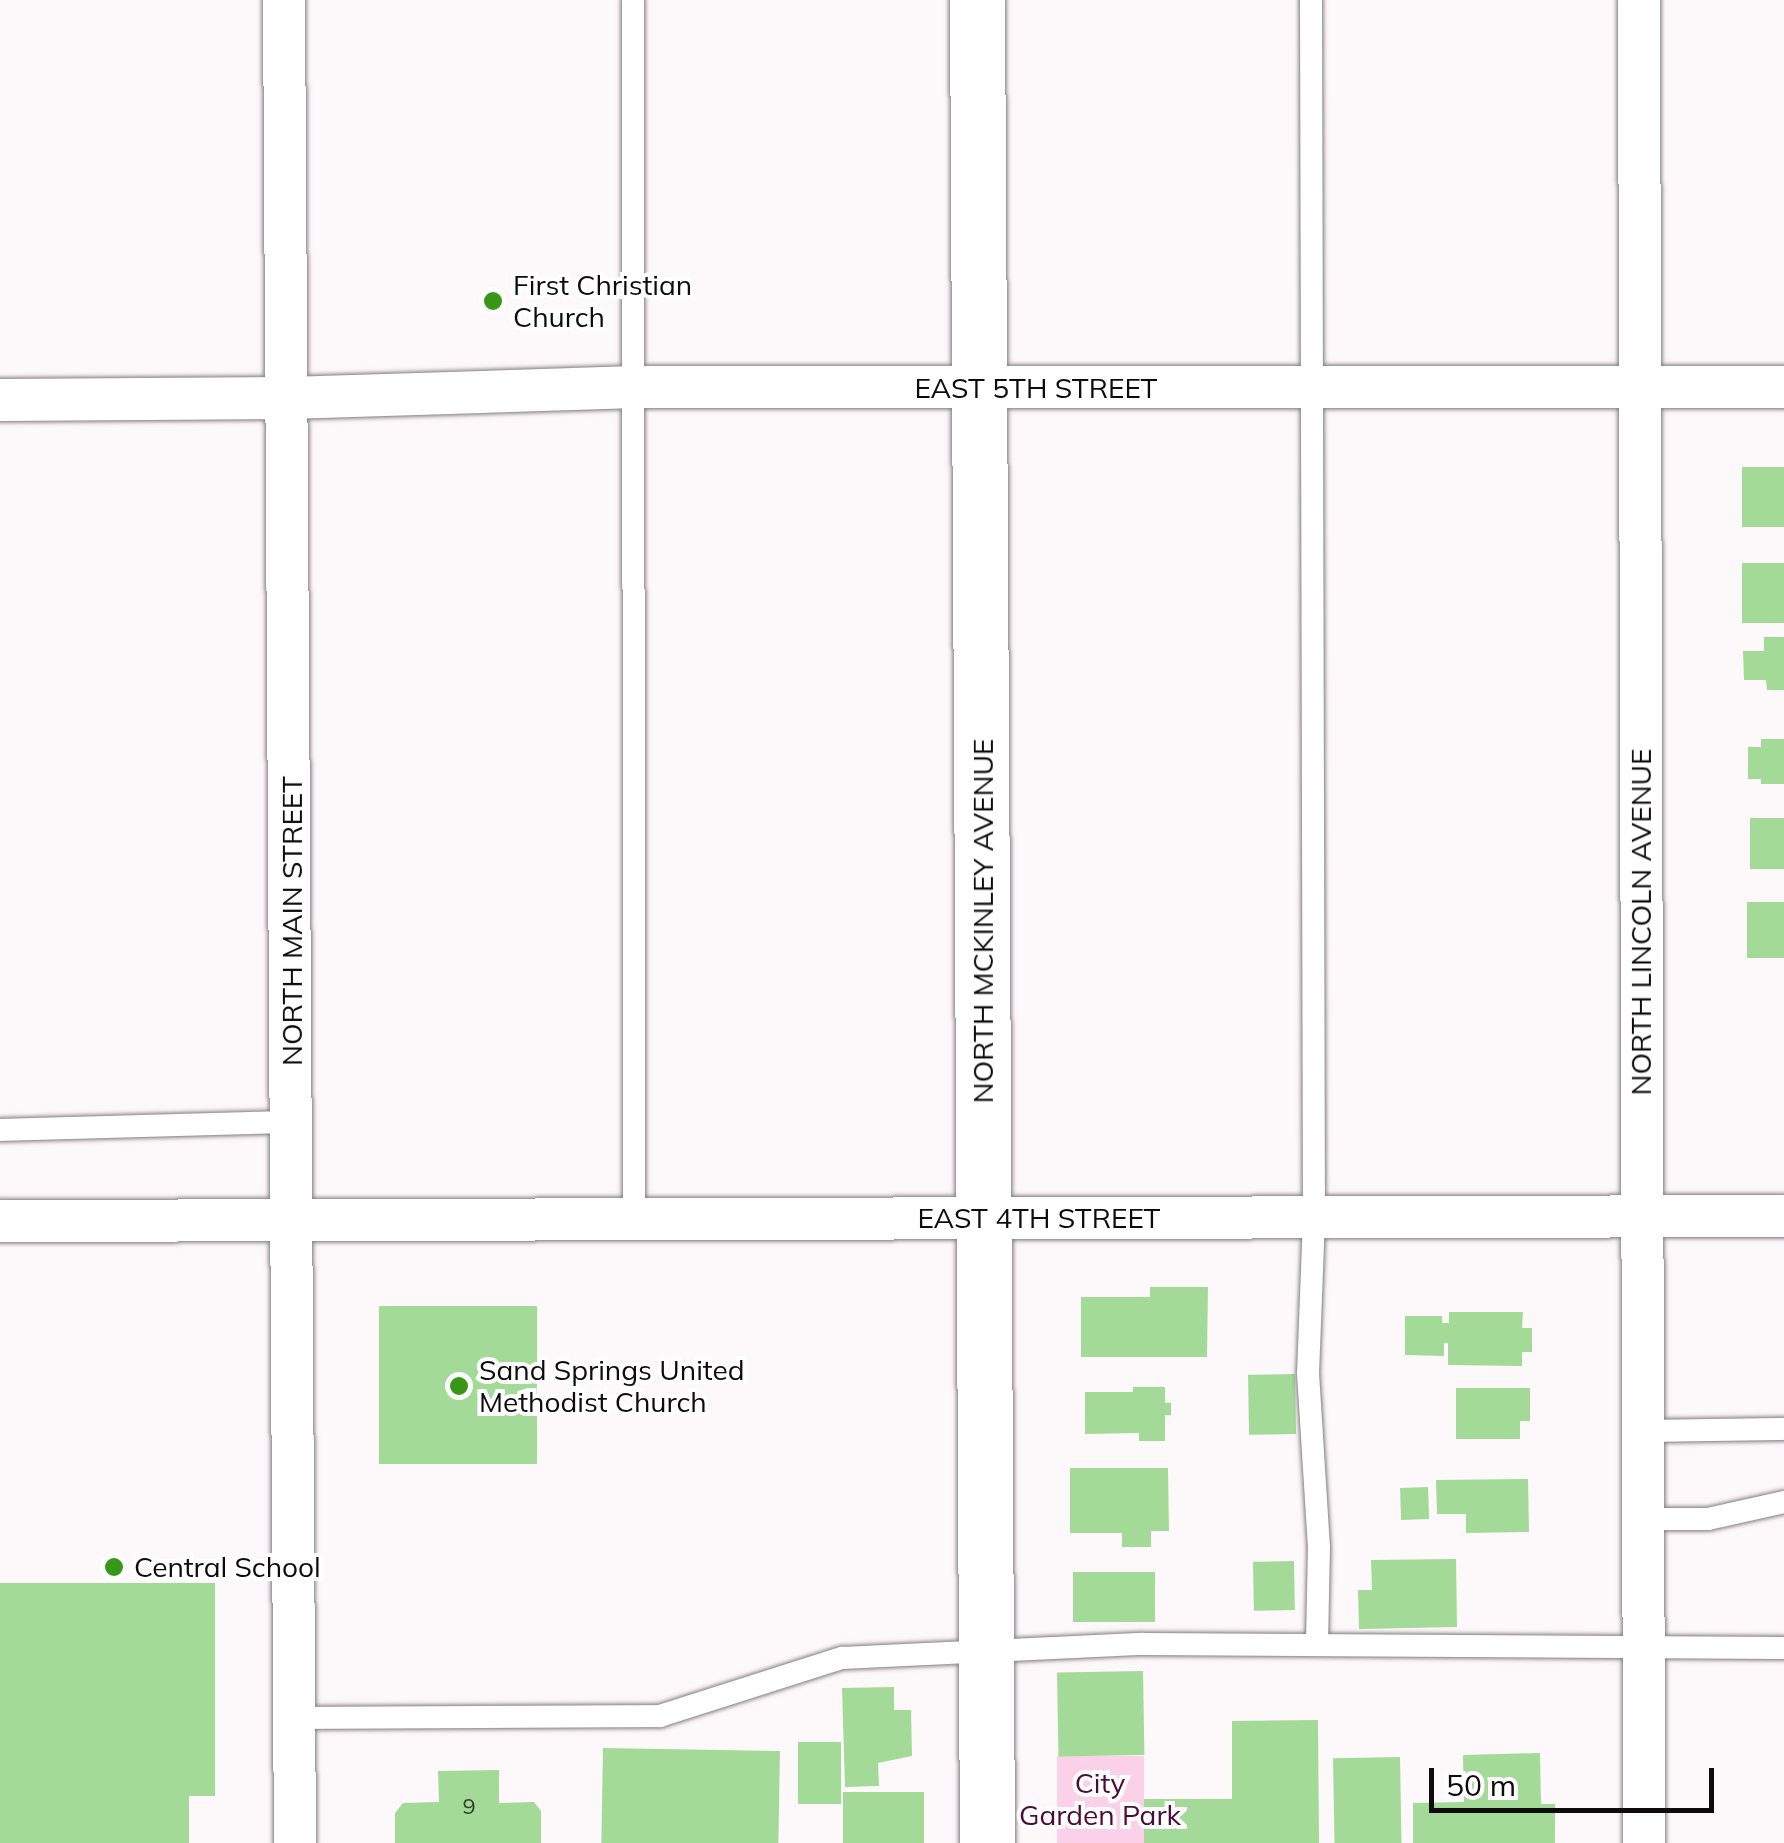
<!DOCTYPE html>
<style>
body{margin:0}
#map{position:relative;width:1784px;height:1843px;overflow:hidden;background:#fdf8fa;font-family:Mulish,sans-serif}
div>[style]{position:absolute}
.green>*{inset:0;background:#fad1e8;transform-origin:0 0}
.building>*{inset:0;background:#a4da97;transform-origin:0 0}
.roads{filter:drop-shadow(0 0 2px #837e81) drop-shadow(0 0 2px #837e81)}
.service>*{height:22px;margin:-11px;padding:0 11px;transform-origin:11px;border-radius:11px;background:#fff}
.minor>*{height:42px;margin:-21px;padding:0 21px;transform-origin:21px;border-radius:21px;background:#fff}
.secondary>*{height:55px;margin:-27.5px;padding:0 27.5px;transform-origin:27.5px;border-radius:27.5px;background:#fff}
.dots>*{width:28px;height:28px;translate:-50% -50%;box-sizing:border-box;border:5px solid #fff;border-radius:50%}
span{translate:-50% -50%;white-space:nowrap;text-align:center;line-height:1.15;-webkit-text-stroke:8px #fff;paint-order:stroke}
.number-label{font-size:22px;color:#333f2f}
.number-label span{-webkit-text-stroke-width:0}
.poi-label{font-size:28px;color:#0d0b0c}
.left{translate:0 -50%;text-align:left}
.street-label{font-size:28px;color:#0d0b0c}
.park-label{font-size:28px;color:#4d0a39}
.scale{position:absolute;left:1429px;top:1768px;width:285px;height:45px;box-sizing:border-box;border:5px solid #0d0b0c;border-top:0;padding-left:12px;font-size:30px;line-height:35px;white-space:nowrap;color:#0d0b0c;-webkit-text-stroke:8px #fff;paint-order:stroke}
</style>
<div id="map">
<div class="green">
<i style="left:1057px;top:1756px;width:87px;height:87px"></i>
</div>
<div class="building">
<i style="left:1742px;top:467px;width:42px;height:60px"></i>
<i style="left:1742px;top:563px;width:42px;height:60px"></i>
<i style="clip-path:polygon(1764px 637px,1784px 637px,1784px 690px,1767px 690px,1766px 680px,1744px 680px,1743px 651px,1764px 651px)"></i>
<i style="clip-path:polygon(1761px 739px,1784px 739px,1784px 784px,1761px 784px,1761px 779px,1748px 779px,1748px 747px,1761px 747px)"></i>
<i style="left:1784px;top:818px;width:51px;height:34px;rotate:90deg"></i>
<i style="left:1747px;top:902px;width:37px;height:56px"></i>
<i style="clip-path:polygon(1150px 1287px,1208px 1287px,1207px 1357px,1081px 1357px,1081px 1297px,1150px 1297px)"></i>
<i style="left:537px;top:1306px;width:158px;height:158px;rotate:90deg"></i>
<i style="clip-path:polygon(1449px 1312px,1523px 1312px,1522px 1328px,1532px 1328px,1532px 1352px,1522px 1352px,1522px 1366px,1448px 1365px,1448px 1343px,1444px 1343px,1444px 1356px,1405px 1355px,1405px 1316px,1442px 1316px,1442px 1323px,1449px 1323px)"></i>
<i style="left:1295px;top:1374px;width:60px;height:47px;rotate:89deg"></i>
<i style="clip-path:polygon(1133px 1387px,1165px 1387px,1165px 1403px,1171px 1403px,1171px 1415px,1165px 1415px,1165px 1441px,1139px 1441px,1139px 1433px,1085px 1434px,1085px 1392px,1133px 1392px)"></i>
<i style="clip-path:polygon(1456px 1388px,1530px 1388px,1530px 1421px,1520px 1421px,1520px 1439px,1456px 1439px)"></i>
<i style="clip-path:polygon(1070px 1468px,1168px 1468px,1169px 1531px,1151px 1531px,1151px 1547px,1122px 1547px,1122px 1533px,1070px 1533px)"></i>
<i style="clip-path:polygon(1528px 1479px,1529px 1532px,1466px 1533px,1466px 1514px,1437px 1514px,1436px 1480px)"></i>
<i style="left:1428px;top:1487px;width:32px;height:28px;rotate:88deg"></i>
<i style="clip-path:polygon(1456px 1559px,1457px 1627px,1359px 1629px,1358px 1590px,1372px 1590px,1371px 1560px)"></i>
<i style="left:1294px;top:1561px;width:49px;height:41px;rotate:89deg"></i>
<i style="left:1073px;top:1572px;width:82px;height:50px"></i>
<i style="clip-path:polygon(0 1583px,215px 1583px,215px 1796px,189px 1796px,189px 1843px,0 1843px)"></i>
<i style="left:1143px;top:1671px;width:84px;height:86px;rotate:89deg"></i>
<i style="clip-path:polygon(894px 1687px,894px 1710px,911px 1710px,912px 1756px,878px 1763px,879px 1786px,845px 1787px,842px 1688px)"></i>
<i style="clip-path:polygon(1318px 1720px,1319px 1843px,1144px 1843px,1144px 1799px,1232px 1799px,1232px 1721px)"></i>
<i style="left:798px;top:1742px;width:43px;height:62px"></i>
<i style="left:603px;top:1748px;width:177px;height:95px;rotate:1deg"></i>
<i style="clip-path:polygon(1540px 1753px,1541px 1804px,1555px 1804px,1555px 1843px,1413px 1843px,1413px 1803px,1464px 1802px,1463px 1755px)"></i>
<i style="left:1400px;top:1757px;width:86px;height:67px;rotate:89deg"></i>
<i style="clip-path:polygon(499px 1770px,499px 1803px,534px 1802px,541px 1811px,541px 1843px,395px 1843px,395px 1813px,403px 1803px,439px 1802px,438px 1771px)"></i>
<i style="left:843px;top:1792px;width:81px;height:51px"></i>
</div>
<div class="roads">
<div class="service">
<i style="left:633px;top:0;width:1219px;rotate:89.95deg"></i>
<i style="left:1311px;top:0;width:1218px;rotate:89.86deg"></i>
<i style="left:1314px;top:1218px;width:155px;rotate:92.2deg"></i>
<i style="left:1308px;top:1373px;width:174px;rotate:86.4deg"></i>
<i style="left:1319px;top:1547px;width:98px;rotate:91.2deg"></i>
<i style="left:0;top:1130px;width:293px;rotate:-1.6deg"></i>
<i style="left:1640px;top:1431px;width:144px;rotate:-0.8deg"></i>
<i style="left:1640px;top:1519px;width:68px"></i>
<i style="left:1708px;top:1519px;width:78px;rotate:-12.6deg"></i>
<i style="left:297px;top:1718px;width:363px;rotate:-0.3deg"></i>
<i style="left:660px;top:1716px;width:191px;rotate:-17.7deg"></i>
<i style="left:842px;top:1658px;width:301px;rotate:-2.7deg"></i>
<i style="left:1143px;top:1644px;width:641px;rotate:0.36deg"></i>
</div>
<div class="minor">
<i style="left:284px;top:0;width:1843px;rotate:89.66deg"></i>
<i style="left:1639px;top:0;width:1843px;rotate:89.84deg"></i>
<i style="left:0;top:400px;width:288px;rotate:-0.4deg"></i>
<i style="left:288px;top:398px;width:347px;rotate:-1.8deg"></i>
<i style="left:635px;top:387px;width:1149px"></i>
<i style="left:0;top:1221px;width:1784px;rotate:-0.16deg"></i>
</div>
<div class="secondary">
<i style="left:977px;top:0;width:1843px;rotate:89.69deg"></i>
</div>
</div>
<div class="dots">
<i style="left:493px;top:301px;background:#389717"></i>
<i style="left:459px;top:1386px;background:#389717"></i>
<i style="left:114px;top:1567px;background:#389717"></i>
</div>
<div class="number-label">
<span style="left:469px;top:1807px">9</span>
</div>
<div class="poi-label">
<span class="left" style="left:513px;top:301px">First Christian<br>Church</span>
<span class="left" style="left:479px;top:1386px">Sand Springs United<br>Methodist Church</span>
<span class="left" style="left:134px;top:1567px">Central School</span>
</div>
<div class="street-label">
<span style="left:1036px;top:388px">EAST 5TH STREET</span>
<span style="left:292px;top:921px;rotate:-90deg">NORTH MAIN STREET</span>
<span style="left:983px;top:921px;rotate:-90deg">NORTH MCKINLEY AVENUE</span>
<span style="left:1641px;top:922px;rotate:-90deg">NORTH LINCOLN AVENUE</span>
<span style="left:1039px;top:1218px">EAST 4TH STREET</span>
</div>
<div class="park-label">
<span style="left:1100px;top:1799px">City<br>Garden Park</span>
</div>
<div class="scale">50 m</div>
</div>
